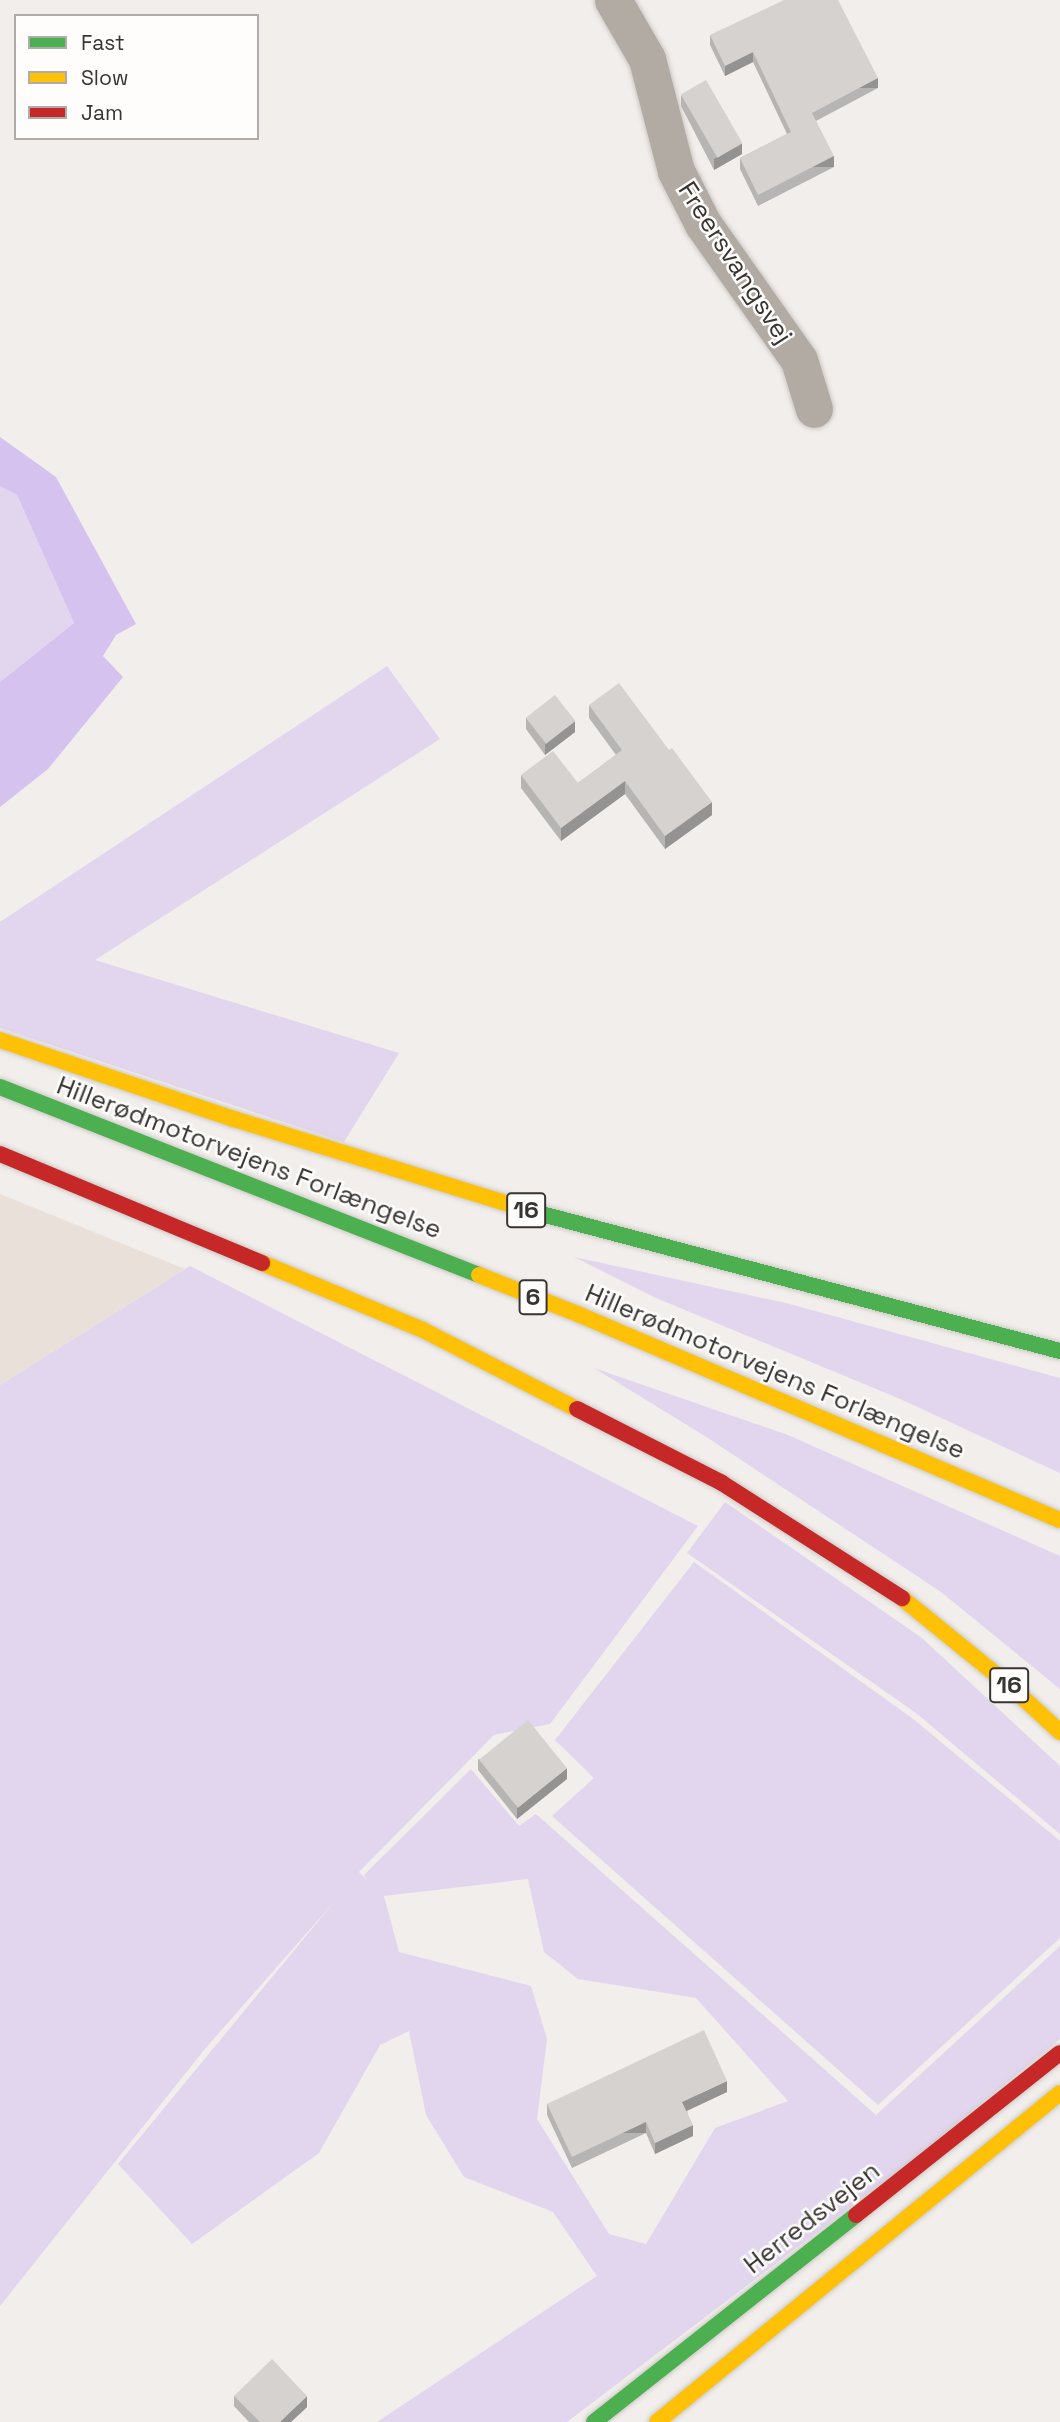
<!DOCTYPE html>
<meta charset="utf-8">
<style>
body{margin:0}
#map{position:relative;width:1060px;height:2422px;overflow:hidden;background:#f2eeeb;font-family:"Space Grotesk",sans-serif}
div>[style]{position:absolute}
.built>*{inset:0;background:#e9e0d9}
.green>*{inset:0;background:#e2d6ee}
.water>*{inset:0;background:#d6c2ef}
.roads{filter:drop-shadow(0 0 2px #ccc9c7) drop-shadow(0 0 2px #ccc9c7)}
.street>*{height:37px;margin:-18.5px;padding:0 18.5px;transform-origin:18.5px;border-radius:18.5px;background:#b2aba4}
.fast>*{height:16px;margin:-8px;padding:0 8px;transform-origin:8px;border-radius:8px;background:#4caf50}
.slow>*{height:16px;margin:-8px;padding:0 8px;transform-origin:8px;border-radius:8px;background:#ffc107}
.jam>*{height:16px;margin:-8px;padding:0 8px;transform-origin:8px;border-radius:8px;background:#c62828}
.wall>*{inset:0;background:#b7b5b3}
.shaded-wall>*{inset:0;background:#959392;transform-origin:0 0}
.building>*{inset:0;background:#d5d2d0;transform-origin:0 0}
span{translate:-50% -50%;white-space:nowrap;text-align:center;line-height:1.15;-webkit-text-stroke:5px #fefdfc;paint-order:stroke}
.shield-label span{padding:2px 5px;background:#fefdfc;border:2px solid;border-radius:5px;-webkit-text-stroke-width:0}
.shield-label{font-size:24px;color:#373532;font-weight:700}
.street-label{font-size:26px;color:#373532}
.legend{position:absolute;left:14px;top:14px;width:245px;height:126px;box-sizing:border-box;background:#fefdfc;border:2px solid #aeadab;margin:0;padding:9px 12px;list-style:none;font-size:21px;color:#373532}
.legend li{display:flex;align-items:center;gap:14px;height:35px}
.legend b{width:35px;border:2px solid #aeadab}
</style>
<div id="map">
<div class="built">
<i style="clip-path:polygon(0 1194px,185px 1269px,0 1385px)"></i>
</div>
<div class="green">
<i style="clip-path:polygon(0 486px,17px 495px,74px 623px,0 682px)"></i>
<i style="clip-path:polygon(387px 666px,440px 739px,95px 960px,399px 1053px,344px 1142px,0 1028px,0 922px)"></i>
<i style="clip-path:polygon(574px 1257px,786px 1303px,1060px 1378px,1060px 1473px,898px 1398px,656px 1298px)"></i>
<i style="clip-path:polygon(evenodd,190px 1266px,698px 1526px,550px 1724px,494px 1735px,359px 1872px,368px 1881px,364px 1875px,471px 1769px,519px 1826px,536px 1814px,876px 2115px,1060px 1946px,1060px 2039px,899px 2170px,567px 2422px,377px 2422px,597px 2276px,553px 2212px,464px 2177px,426px 2115px,409px 2031px,380px 2045px,319px 2153px,192px 2244px,118px 2164px,334px 1902px,204px 2050px,0 2306px,0 1385px,190px 1266px,528px 1879px,544px 1952px,578px 1979px,696px 1998px,788px 2101px,715px 2128px,646px 2244px,609px 2234px,537px 2119px,547px 2039px,531px 1986px,399px 1952px,384px 1896px,528px 1879px)"></i>
<i style="clip-path:polygon(594px 1368px,788px 1435px,1060px 1556px,1060px 1689px,941px 1592px,708px 1438px)"></i>
<i style="clip-path:polygon(725px 1502px,922px 1638px,1060px 1766px,1060px 1834px,916px 1713px,687px 1553px)"></i>
<i style="clip-path:polygon(694px 1562px,912px 1718px,1060px 1841px,1060px 1938px,878px 2105px,552px 1816px,594px 1778px,555px 1740px)"></i>
</div>
<div class="water">
<i style="clip-path:polygon(0 437px,56px 477px,136px 624px,116px 635px,103px 656px,123px 677px,48px 769px,0 807px,0 682px,74px 623px,17px 495px,0 486px)"></i>
</div>
<div class="roads">
<div class="street">
<i style="left:613px;top:0;width:68px;rotate:60deg"></i>
<i style="left:647px;top:59px;width:116px;rotate:75.5deg"></i>
<i style="left:676px;top:171px;width:59px;rotate:63deg"></i>
<i style="left:703px;top:224px;width:166px;rotate:54.8deg"></i>
<i style="left:799px;top:360px;width:51px;rotate:73deg"></i>
</div>
<div class="fast">
<i style="left:0;top:1087px;width:515px;rotate:21.43deg"></i>
<i style="left:538px;top:1213px;width:540px;rotate:14.81deg"></i>
<i style="left:594px;top:2422px;width:334px;rotate:-38.3deg"></i>
</div>
<div class="slow">
<i style="left:0;top:1040px;width:247px;rotate:18.7deg"></i>
<i style="left:234px;top:1119px;width:318px;rotate:17.2deg"></i>
<i style="left:262px;top:1263px;width:174px;rotate:22.6deg"></i>
<i style="left:423px;top:1330px;width:173px;rotate:27.2deg"></i>
<i style="left:479px;top:1275px;width:109px;rotate:21.6deg"></i>
<i style="left:580px;top:1315px;width:522px;rotate:23.13deg"></i>
<i style="left:902px;top:1598px;width:136px;rotate:39.1deg"></i>
<i style="left:1008px;top:1684px;width:71px;rotate:42.7deg"></i>
<i style="left:657px;top:2422px;width:520px;rotate:-39.23deg"></i>
</div>
<div class="jam">
<i style="left:0;top:1154px;width:284px;rotate:22.6deg"></i>
<i style="left:577px;top:1409px;width:163px;rotate:27deg"></i>
<i style="left:722px;top:1483px;width:214px;rotate:32.6deg"></i>
<i style="left:856px;top:2215px;width:260px;rotate:-38.5deg"></i>
</div>
</div>
<div class="wall">
<i style="clip-path:polygon(710px 35px,878px 88px,816px 121px,834px 167px,758px 206px,740px 169px,740px 158px,787px 134px,753px 62px,725px 76px,710px 45px)"></i>
<i style="clip-path:polygon(681px 95px,742px 154px,714px 170px,681px 106px)"></i>
<i style="clip-path:polygon(589px 705px,712px 815px,665px 849px,625px 794px,561px 841px,521px 788px,521px 775px,578px 783px,616px 755px,589px 718px)"></i>
<i style="clip-path:polygon(526px 718px,575px 732px,545px 755px,526px 729px)"></i>
<i style="clip-path:polygon(478px 1759px,567px 1779px,517px 1819px,478px 1770px)"></i>
<i style="clip-path:polygon(727px 2092px,687px 2111px,693px 2136px,655px 2154px,646px 2133px,572px 2168px,547px 2115px,547px 2104px)"></i>
<i style="clip-path:polygon(234px 2396px,307px 2407px,291px 2422px,249px 2422px,234px 2406px)"></i>
</div>
<div class="shaded-wall">
<i style="clip-path:polygon(753px 52px,753px 62px,725px 76px,725px 66px)"></i>
<i style="left:878px;top:78px;width:10px;height:75px;rotate:90deg"></i>
<i style="clip-path:polygon(742px 143px,742px 154px,714px 170px,714px 159px)"></i>
<i style="left:834px;top:156px;width:11px;height:85px;rotate:90deg"></i>
<i style="clip-path:polygon(575px 721px,575px 732px,545px 755px,545px 744px)"></i>
<i style="clip-path:polygon(625px 781px,625px 794px,561px 841px,561px 828px)"></i>
<i style="clip-path:polygon(712px 802px,712px 815px,665px 849px,665px 836px)"></i>
<i style="clip-path:polygon(567px 1768px,567px 1779px,517px 1819px,517px 1808px)"></i>
<i style="clip-path:polygon(727px 2081px,727px 2092px,682px 2113px,682px 2102px)"></i>
<i style="left:646px;top:2122px;width:11px;height:82px;rotate:90deg"></i>
<i style="clip-path:polygon(693px 2125px,693px 2136px,655px 2154px,655px 2143px)"></i>
<i style="clip-path:polygon(307px 2396px,307px 2407px,291px 2422px,280px 2422px)"></i>
</div>
<div class="building">
<i style="clip-path:polygon(784px 0,838px 0,878px 78px,812px 113px,834px 156px,758px 195px,740px 158px,791px 132px,753px 52px,725px 66px,710px 35px)"></i>
<i style="left:706px;top:80px;width:73px;height:29px;rotate:60deg"></i>
<i style="clip-path:polygon(619px 683px,669px 750px,672px 748px,712px 802px,665px 836px,625px 781px,561px 828px,521px 775px,553px 751px,578px 783px,622px 750px,589px 705px)"></i>
<i style="left:555px;top:695px;width:33px;height:37px;rotate:52deg"></i>
<i style="left:528px;top:1720px;width:62px;height:63px;rotate:51deg"></i>
<i style="clip-path:polygon(704px 2030px,727px 2081px,682px 2102px,693px 2125px,655px 2143px,646px 2122px,572px 2157px,547px 2104px)"></i>
<i style="clip-path:polygon(272px 2359px,307px 2396px,280px 2422px,260px 2422px,234px 2396px)"></i>
</div>
<div class="shield-label">
<span style="left:526px;top:1210px">16</span>
<span style="left:533px;top:1297px">6</span>
<span style="left:1009px;top:1685px">16</span>
</div>
<div class="street-label">
<span style="left:735px;top:263px;rotate:57deg">Freersvangsvej</span>
<span style="left:249px;top:1158px;rotate:21deg">Hillerødmotorvejens Forlængelse</span>
<span style="left:775px;top:1372px;rotate:23deg">Hillerødmotorvejens Forlængelse</span>
<span style="left:812px;top:2218px;rotate:-38deg">Herredsvejen</span>
</div>
<ul class="legend">
<li><b style="height:9px;background:#4caf50"></b>Fast</li>
<li><b style="height:9px;background:#ffc107"></b>Slow</li>
<li><b style="height:9px;background:#c62828"></b>Jam</li>
</ul>
</div>
